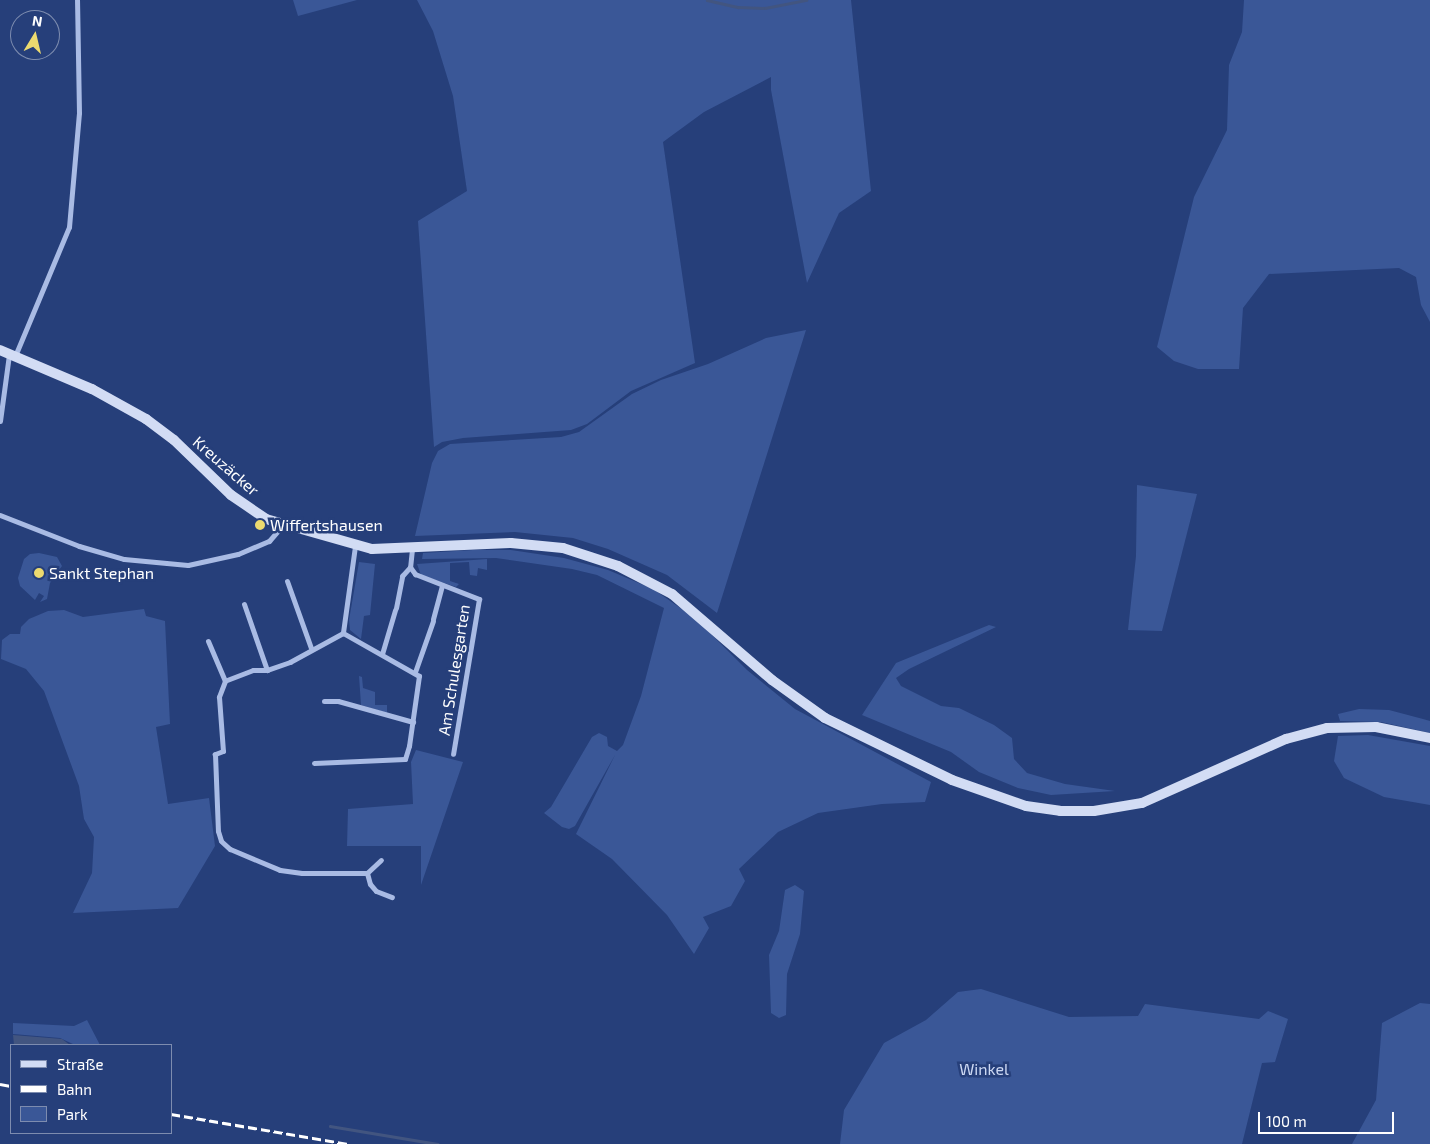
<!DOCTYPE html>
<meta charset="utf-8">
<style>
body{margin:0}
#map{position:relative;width:1430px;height:1144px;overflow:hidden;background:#263f7a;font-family:"Exo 2",sans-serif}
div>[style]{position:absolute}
.green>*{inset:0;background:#3a5797}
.water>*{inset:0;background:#425580}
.stream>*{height:2.5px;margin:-1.25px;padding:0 1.25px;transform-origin:1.25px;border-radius:1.25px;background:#425580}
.street>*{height:5px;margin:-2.5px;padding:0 2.5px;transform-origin:2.5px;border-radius:2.5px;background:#a9bbe4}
.secondary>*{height:10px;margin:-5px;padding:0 5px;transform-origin:5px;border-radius:5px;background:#d2dcf4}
.rail>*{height:2.5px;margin-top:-1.25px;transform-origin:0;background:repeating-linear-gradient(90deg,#fff 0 9px,transparent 0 13px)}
.dots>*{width:14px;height:14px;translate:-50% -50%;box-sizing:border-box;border:2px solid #263f7a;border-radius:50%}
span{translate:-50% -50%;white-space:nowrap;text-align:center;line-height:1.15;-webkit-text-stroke:5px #263f7a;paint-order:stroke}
.street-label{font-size:16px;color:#fff}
.poi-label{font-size:16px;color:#fff}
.left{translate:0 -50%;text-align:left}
.park-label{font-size:16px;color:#ccd8f3}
.legend{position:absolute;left:10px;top:1044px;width:162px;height:90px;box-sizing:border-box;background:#263f7a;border:1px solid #7d8caf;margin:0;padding:6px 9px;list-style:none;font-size:15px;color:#fff}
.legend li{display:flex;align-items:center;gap:10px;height:25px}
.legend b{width:25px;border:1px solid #7d8caf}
.north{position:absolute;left:10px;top:10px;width:50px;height:50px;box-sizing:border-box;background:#263f7a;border:1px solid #7d8caf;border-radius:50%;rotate:9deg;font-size:14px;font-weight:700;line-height:20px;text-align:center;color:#fff}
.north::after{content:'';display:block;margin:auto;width:18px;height:22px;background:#ecda6f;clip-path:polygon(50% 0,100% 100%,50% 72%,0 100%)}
.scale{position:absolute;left:1258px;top:1112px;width:136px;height:22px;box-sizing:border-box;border:2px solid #fff;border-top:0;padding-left:6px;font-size:15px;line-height:18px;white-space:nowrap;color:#fff;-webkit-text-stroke:4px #263f7a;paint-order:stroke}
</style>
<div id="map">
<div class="green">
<i style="clip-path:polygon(293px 0,357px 0,298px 16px)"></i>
<i style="clip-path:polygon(417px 0,851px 0,871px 191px,839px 213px,807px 283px,771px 90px,771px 77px,704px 112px,663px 142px,695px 363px,631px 391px,587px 424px,571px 430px,463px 438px,442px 442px,434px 447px,418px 221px,467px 191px,453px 96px,433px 31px)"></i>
<i style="clip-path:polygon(1244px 0,1430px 0,1430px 322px,1421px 305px,1416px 277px,1399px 268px,1269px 274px,1243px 308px,1239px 369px,1198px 369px,1174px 361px,1157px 347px,1194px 197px,1227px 130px,1229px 65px,1242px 32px)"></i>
<i style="clip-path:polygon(806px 330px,717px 613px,667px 575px,608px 549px,573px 538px,515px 532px,415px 536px,432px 463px,438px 451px,450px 444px,561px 437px,579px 432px,632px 394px,661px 380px,708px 364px,766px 338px)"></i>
<i style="clip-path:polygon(1137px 485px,1197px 494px,1162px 631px,1128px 630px,1136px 556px)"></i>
<i style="clip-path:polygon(473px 550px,511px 550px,564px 558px,608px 570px,653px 589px,696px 619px,747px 670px,795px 709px,931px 782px,925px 802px,882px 804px,818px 813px,778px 832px,739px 869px,745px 881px,731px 906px,703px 917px,709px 928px,694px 954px,667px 915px,612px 859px,576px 834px,615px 755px,575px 826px,569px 829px,562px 827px,544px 813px,551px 807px,592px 737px,599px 733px,607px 737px,608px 746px,617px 751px,623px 745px,641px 696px,664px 608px,597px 575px,572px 569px,496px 558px,422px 559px,423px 553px)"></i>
<i style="clip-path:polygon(39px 553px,57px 557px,62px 566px,50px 583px,47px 599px,40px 602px,44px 596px,39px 593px,35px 600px,20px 586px,18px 578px,24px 559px,30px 554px)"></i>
<i style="clip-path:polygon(487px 559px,487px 570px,478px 568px,477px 576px,470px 575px,469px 562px,450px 563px,450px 581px,459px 584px,456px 587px,421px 575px,417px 564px)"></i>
<i style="clip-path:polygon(359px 562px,375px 564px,370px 615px,364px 616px,361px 639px,350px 630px,349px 620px)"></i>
<i style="clip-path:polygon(144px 609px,146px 616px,165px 621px,170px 724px,156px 727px,168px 804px,209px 798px,215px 846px,178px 908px,73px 913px,92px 873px,94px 837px,84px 819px,79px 786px,44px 691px,26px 669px,1px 659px,2px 640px,10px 634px,20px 634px,21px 627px,29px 619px,48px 611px,64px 610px,83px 617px)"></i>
<i style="clip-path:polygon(989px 625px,996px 627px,909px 669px,896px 678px,901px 686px,941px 706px,959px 708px,994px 725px,1012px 738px,1014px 759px,1027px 773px,1065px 784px,1115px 791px,1051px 795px,1018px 788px,979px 772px,951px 752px,862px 715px,896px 663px)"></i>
<i style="clip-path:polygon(359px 676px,362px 677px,363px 688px,375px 692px,375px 705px,387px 705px,387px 713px,361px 705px)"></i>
<i style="clip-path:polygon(1359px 709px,1389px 710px,1423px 719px,1430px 721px,1430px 733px,1381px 722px,1340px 721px,1338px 714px)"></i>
<i style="clip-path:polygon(1368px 735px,1430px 746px,1430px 805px,1384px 797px,1344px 778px,1334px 761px,1338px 736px)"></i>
<i style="clip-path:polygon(416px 750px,463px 762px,421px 885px,421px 846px,347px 846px,348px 809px,413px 804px,411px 762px)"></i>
<i style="clip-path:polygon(795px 885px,804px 891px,800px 934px,787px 974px,786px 1015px,779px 1018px,771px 1013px,769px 955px,779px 931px,785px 890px)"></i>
<i style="clip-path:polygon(981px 989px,1069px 1017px,1138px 1016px,1145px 1004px,1259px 1019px,1268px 1011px,1288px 1019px,1275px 1062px,1262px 1063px,1242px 1144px,840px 1144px,844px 1110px,884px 1043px,926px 1020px,958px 992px)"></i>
<i style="clip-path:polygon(1420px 1003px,1430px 1004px,1430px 1144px,1352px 1144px,1376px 1100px,1382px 1023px)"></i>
<i style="clip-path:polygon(87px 1020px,100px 1045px,75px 1045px,60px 1038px,13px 1034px,13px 1023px,74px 1026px)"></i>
</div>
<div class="water">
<i style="clip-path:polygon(13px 1035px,62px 1039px,70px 1045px,14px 1045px)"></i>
</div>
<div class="stream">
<i style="left:707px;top:0;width:32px;rotate:13deg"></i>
<i style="left:738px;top:7px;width:27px;rotate:2deg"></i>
<i style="left:765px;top:8px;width:42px;rotate:-11deg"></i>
<i style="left:330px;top:1126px;width:109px;rotate:9.5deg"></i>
</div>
<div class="street">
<i style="left:15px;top:356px;width:140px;rotate:-67.3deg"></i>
<i style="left:69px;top:227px;width:114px;rotate:-85deg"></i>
<i style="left:79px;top:113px;width:113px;rotate:-91deg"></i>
<i style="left:0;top:421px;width:68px;rotate:-82.3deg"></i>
<i style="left:0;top:515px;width:85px;rotate:21.4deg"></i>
<i style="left:79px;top:546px;width:47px;rotate:16.1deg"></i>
<i style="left:124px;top:559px;width:64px;rotate:5.4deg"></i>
<i style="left:188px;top:565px;width:51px;rotate:-12.4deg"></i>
<i style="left:238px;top:554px;width:34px;rotate:-23deg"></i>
<i style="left:269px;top:541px;width:21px;rotate:-49deg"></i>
<i style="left:355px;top:546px;width:88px;rotate:97.9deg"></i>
<i style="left:343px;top:633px;width:60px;rotate:151.3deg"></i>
<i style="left:290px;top:662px;width:24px;rotate:161deg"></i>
<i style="left:267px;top:670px;width:14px;rotate:180deg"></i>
<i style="left:253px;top:670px;width:30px;rotate:159deg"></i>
<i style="left:225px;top:681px;width:17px;rotate:111deg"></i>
<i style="left:219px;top:697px;width:54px;rotate:85.8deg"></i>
<i style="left:223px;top:751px;width:9px;rotate:159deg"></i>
<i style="left:215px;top:754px;width:77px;rotate:87.8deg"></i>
<i style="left:218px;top:831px;width:10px;rotate:73deg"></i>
<i style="left:221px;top:841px;width:12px;rotate:42deg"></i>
<i style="left:230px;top:849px;width:54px;rotate:22.8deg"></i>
<i style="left:280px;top:870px;width:22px;rotate:8deg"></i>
<i style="left:302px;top:873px;width:65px"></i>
<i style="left:367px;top:873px;width:19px;rotate:-43deg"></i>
<i style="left:412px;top:549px;width:18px;rotate:96deg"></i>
<i style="left:410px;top:567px;width:9px;rotate:54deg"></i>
<i style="left:415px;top:574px;width:69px;rotate:21.3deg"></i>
<i style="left:479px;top:599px;width:157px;rotate:99.5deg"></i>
<i style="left:287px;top:581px;width:71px;rotate:70.3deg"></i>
<i style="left:244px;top:604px;width:70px;rotate:70.8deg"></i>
<i style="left:396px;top:608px;width:33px;rotate:-79deg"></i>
<i style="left:402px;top:576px;width:12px;rotate:-48deg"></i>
<i style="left:433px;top:619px;width:35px;rotate:-75deg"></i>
<i style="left:208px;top:641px;width:43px;rotate:67deg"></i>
<i style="left:382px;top:654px;width:46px;rotate:-73.5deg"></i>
<i style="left:415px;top:672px;width:54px;rotate:-70.6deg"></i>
<i style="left:324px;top:701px;width:14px"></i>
<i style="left:338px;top:701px;width:78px;rotate:15.6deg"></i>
<i style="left:314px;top:763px;width:91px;rotate:-2.5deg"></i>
<i style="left:405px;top:759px;width:14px;rotate:-73deg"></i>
<i style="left:409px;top:746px;width:71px;rotate:-81.9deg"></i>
<i style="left:419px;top:676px;width:87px;rotate:-150.5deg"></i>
<i style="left:367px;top:873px;width:11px;rotate:75deg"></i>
<i style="left:370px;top:884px;width:9px;rotate:49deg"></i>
<i style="left:376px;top:891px;width:17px;rotate:21deg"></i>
</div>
<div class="secondary">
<i style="left:0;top:350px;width:100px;rotate:23deg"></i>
<i style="left:92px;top:389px;width:62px;rotate:29.1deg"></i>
<i style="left:146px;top:419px;width:35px;rotate:37deg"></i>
<i style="left:174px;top:440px;width:79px;rotate:44deg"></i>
<i style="left:231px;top:495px;width:42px;rotate:34.4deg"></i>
<i style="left:266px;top:519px;width:110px;rotate:15.8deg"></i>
<i style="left:372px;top:549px;width:139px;rotate:-2.5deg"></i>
<i style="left:511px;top:543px;width:52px;rotate:5.5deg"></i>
<i style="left:563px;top:548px;width:58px;rotate:18.1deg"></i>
<i style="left:618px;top:566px;width:61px;rotate:27.4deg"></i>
<i style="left:672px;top:594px;width:132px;rotate:40.7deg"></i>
<i style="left:772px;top:680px;width:65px;rotate:35.6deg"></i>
<i style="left:825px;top:718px;width:141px;rotate:26deg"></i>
<i style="left:952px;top:780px;width:78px;rotate:19.4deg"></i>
<i style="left:1026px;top:806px;width:34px;rotate:8deg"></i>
<i style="left:1060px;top:811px;width:34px"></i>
<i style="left:1094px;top:811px;width:49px;rotate:-9.5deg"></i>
<i style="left:1142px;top:803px;width:158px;rotate:-24deg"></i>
<i style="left:1286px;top:739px;width:42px;rotate:-15deg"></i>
<i style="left:1327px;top:728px;width:49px;rotate:-1.2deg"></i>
<i style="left:1376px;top:727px;width:55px;rotate:11.5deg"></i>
</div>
<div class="rail">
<i style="left:0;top:1084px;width:11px;rotate:10deg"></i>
<i style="left:171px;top:1114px;width:181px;rotate:9.6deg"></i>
</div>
<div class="dots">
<i style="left:260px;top:525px;background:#ecda6f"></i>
<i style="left:39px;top:573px;background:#ecda6f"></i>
</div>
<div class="street-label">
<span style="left:226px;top:466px;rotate:41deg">Kreuzäcker</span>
<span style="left:454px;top:670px;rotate:-81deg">Am Schulesgarten</span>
</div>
<div class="poi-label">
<span class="left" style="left:270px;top:525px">Wiffertshausen</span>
<span class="left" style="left:49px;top:573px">Sankt Stephan</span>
</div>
<div class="park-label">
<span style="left:984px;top:1069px">Winkel</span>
</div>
<ul class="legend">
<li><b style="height:6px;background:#d2dcf4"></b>Straße</li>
<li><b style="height:6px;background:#fff"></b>Bahn</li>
<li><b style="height:14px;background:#3a5797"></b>Park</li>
</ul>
<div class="north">N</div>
<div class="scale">100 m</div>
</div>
